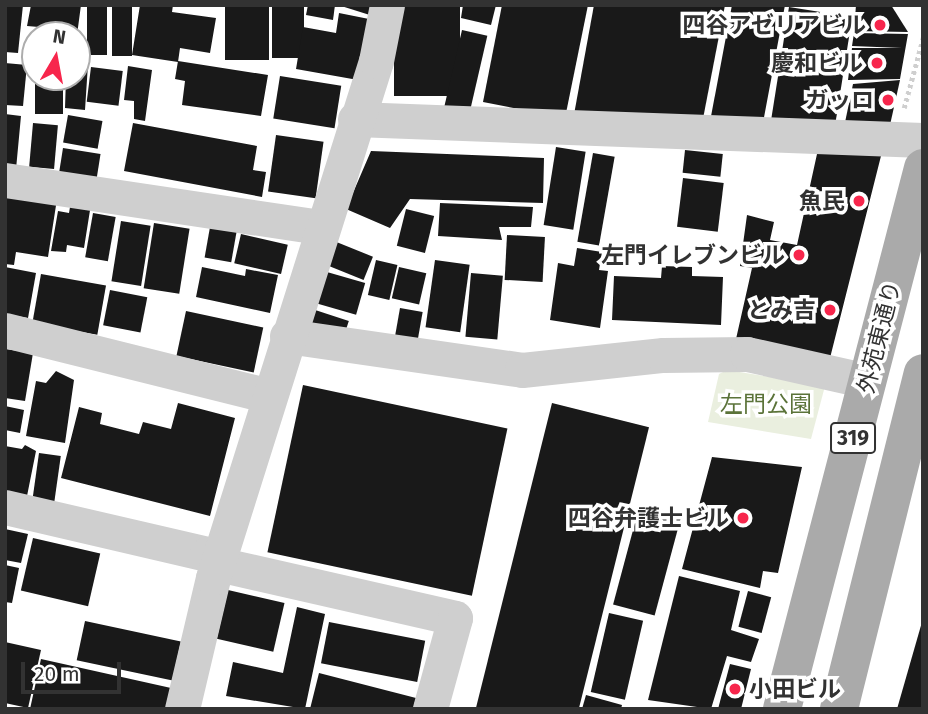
<!DOCTYPE html>
<meta charset="utf-8">
<style>
body{margin:0}
#map{position:relative;width:928px;height:714px;overflow:hidden;background:#fff;font-family:"Fira Sans","Noto Sans JP",sans-serif}
div>[style]{position:absolute}
.green>*{inset:0;background:#eaefdf}
.building>*{inset:0;background:#191919;transform-origin:0 0}
.path>*{height:4.5px;margin-top:-2.25px;transform-origin:0;background:repeating-linear-gradient(90deg,#cfcfcf 0 3.5px,transparent 0 7px)}
.minor>*{height:35px;margin:-17.5px;padding:0 17.5px;transform-origin:17.5px;border-radius:17.5px;background:#cfcfcf}
.major>*{height:38px;margin:-19px;padding:0 19px;transform-origin:19px;border-radius:19px;background:#aaa}
.dots>*{width:19px;height:19px;translate:-50% -50%;box-sizing:border-box;border:4px solid #fff;border-radius:50%}
span{translate:-50% -50%;white-space:nowrap;text-align:center;line-height:1.15;-webkit-text-stroke:7px #fff;paint-order:stroke}
.shield-label span{padding:2px 5px;background:#fff;border:2px solid;border-radius:5px;-webkit-text-stroke-width:0}
.shield-label{font-size:21px;color:#323232;font-weight:700}
.poi-label{font-size:23px;color:#323232;font-weight:700}
.right{translate:-100% -50%;text-align:right}
.left{translate:0 -50%;text-align:left}
.street-label{font-size:23px;color:#323232}
.park-label{font-size:23px;color:#5b7339}
.frame{position:absolute;inset:0;border:7px solid #323232;pointer-events:none}
.north{position:absolute;left:21px;top:21px;width:70px;height:70px;box-sizing:border-box;background:#fff;border:2px solid #adadad;border-radius:50%;rotate:10deg;font-size:19px;font-weight:700;line-height:28px;text-align:center;color:#323232}
.north::after{content:'';display:block;margin:auto;width:24px;height:32px;background:#f7264c;clip-path:polygon(50% 0,100% 100%,50% 72%,0 100%)}
.scale{position:absolute;left:21px;top:662px;width:100px;height:32px;box-sizing:border-box;border:4px solid #323232;border-top:0;padding-left:9px;font-size:21px;line-height:24px;white-space:nowrap;color:#323232;-webkit-text-stroke:5px #fff;paint-order:stroke}
</style>
<div id="map">
<div class="green">
<i style="clip-path:polygon(727px 370px,825px 386px,811px 439px,708px 422px,719px 374px)"></i>
</div>
<div class="building">
<i style="clip-path:polygon(5px 5px,23px 5px,18px 53px,5px 52px)"></i>
<i style="clip-path:polygon(31px 5px,81px 5px,77px 35px,38px 35px,39px 27px,27px 26px)"></i>
<i style="left:87px;top:5px;width:20px;height:50px"></i>
<i style="left:112px;top:5px;width:20px;height:51px"></i>
<i style="clip-path:polygon(140px 5px,173px 5px,172px 12px,216px 18px,210px 53px,180px 48px,178px 62px,132px 55px)"></i>
<i style="left:225px;top:5px;width:44px;height:55px"></i>
<i style="left:272px;top:5px;width:32px;height:53px"></i>
<i style="clip-path:polygon(308px 5px,335px 5px,333px 20px,306px 15px)"></i>
<i style="clip-path:polygon(338px 5px,376px 5px,373px 16px)"></i>
<i style="left:394px;top:5px;width:66px;height:91px"></i>
<i style="clip-path:polygon(463px 5px,496px 5px,491px 25px,461px 18px)"></i>
<i style="clip-path:polygon(502px 5px,588px 5px,565px 118px,483px 102px)"></i>
<i style="clip-path:polygon(594px 5px,725px 5px,701px 129px,573px 120px)"></i>
<i style="clip-path:polygon(732px 5px,785px 5px,762px 128px,709px 127px)"></i>
<i style="clip-path:polygon(856px 5px,891px 5px,908px 32px,854px 31px)"></i>
<i style="left:789px;top:7px;width:64px;height:127px;rotate:9deg"></i>
<i style="clip-path:polygon(339px 13px,369px 19px,358px 80px,296px 69px,303px 27px,336px 33px)"></i>
<i style="left:462px;top:30px;width:26px;height:80px;rotate:13deg"></i>
<i style="clip-path:polygon(854px 33px,908px 34px,900px 79px,848px 80px,852px 48px,902px 48px,852px 46px)"></i>
<i style="clip-path:polygon(178px 61px,268px 75px,261px 116px,182px 105px,185px 81px,175px 79px)"></i>
<i style="clip-path:polygon(5px 63px,27px 65px,23px 106px,5px 105px)"></i>
<i style="clip-path:polygon(77px 64px,88px 64px,85px 110px,65px 108px,66px 77px,77px 77px)"></i>
<i style="clip-path:polygon(128px 66px,152px 70px,145px 121px,134px 119px,134px 101px,124px 100px)"></i>
<i style="left:91px;top:67px;width:32px;height:35px;rotate:7deg"></i>
<i style="left:280px;top:76px;width:62px;height:43px;rotate:9deg"></i>
<i style="left:35px;top:77px;width:28px;height:37px"></i>
<i style="clip-path:polygon(900px 80px,888px 134px,843px 132px,853px 84px)"></i>
<i style="clip-path:polygon(5px 114px,21px 116px,16px 169px,5px 168px)"></i>
<i style="left:68px;top:115px;width:35px;height:28px;rotate:10deg"></i>
<i style="left:33px;top:123px;width:25px;height:44px;rotate:5deg"></i>
<i style="clip-path:polygon(133px 123px,257px 146px,253px 170px,266px 172px,262px 197px,124px 171px)"></i>
<i style="left:276px;top:135px;width:48px;height:57px;rotate:8deg"></i>
<i style="left:556px;top:147px;width:30px;height:79px;rotate:9deg"></i>
<i style="left:63px;top:148px;width:38px;height:25px;rotate:9deg"></i>
<i style="left:685px;top:150px;width:38px;height:23px;rotate:6deg"></i>
<i style="clip-path:polygon(371px 151px,544px 158px,543px 203px,410px 199px,390px 228px,346px 209px)"></i>
<i style="clip-path:polygon(882px 152px,829px 362px,736px 339px,752px 268px,740px 266px,747px 215px,774px 222px,770px 240px,797px 245px,817px 154px)"></i>
<i style="left:593px;top:153px;width:22px;height:90px;rotate:10deg"></i>
<i style="left:683px;top:178px;width:41px;height:49px;rotate:7deg"></i>
<i style="clip-path:polygon(5px 191px,57px 199px,48px 257px,16px 252px,14px 265px,5px 264px)"></i>
<i style="clip-path:polygon(71px 201px,91px 204px,84px 248px,67px 245px,66px 252px,51px 251px,58px 211px,69px 213px)"></i>
<i style="clip-path:polygon(440px 203px,533px 207px,531px 227px,499px 227px,502px 240px,438px 236px)"></i>
<i style="left:406px;top:209px;width:29px;height:38px;rotate:14deg"></i>
<i style="left:93px;top:213px;width:23px;height:45px;rotate:10deg"></i>
<i style="left:121px;top:221px;width:30px;height:61px;rotate:9deg"></i>
<i style="left:154px;top:223px;width:36px;height:66px;rotate:9deg"></i>
<i style="left:210px;top:227px;width:27px;height:31px;rotate:10deg"></i>
<i style="left:241px;top:234px;width:48px;height:30px;rotate:13deg"></i>
<i style="left:507px;top:235px;width:38px;height:45px;rotate:3deg"></i>
<i style="left:334px;top:241px;width:42px;height:25px;rotate:22deg"></i>
<i style="clip-path:polygon(577px 248px,602px 252px,599px 270px,608px 271px,600px 328px,550px 320px,558px 263px,574px 266px)"></i>
<i style="left:376px;top:260px;width:22px;height:36px;rotate:13deg"></i>
<i style="left:435px;top:260px;width:35px;height:68px;rotate:8deg"></i>
<i style="clip-path:polygon(662px 266px,692px 267px,692px 276px,723px 277px,721px 325px,612px 320px,614px 276px,661px 278px)"></i>
<i style="clip-path:polygon(5px 267px,36px 273px,28px 318px,5px 314px)"></i>
<i style="clip-path:polygon(202px 267px,245px 276px,246px 269px,278px 275px,270px 313px,196px 297px)"></i>
<i style="left:399px;top:267px;width:28px;height:32px;rotate:13deg"></i>
<i style="left:320px;top:270px;width:47px;height:33px;rotate:16deg"></i>
<i style="left:471px;top:273px;width:32px;height:64px;rotate:5deg"></i>
<i style="left:41px;top:274px;width:66px;height:50px;rotate:10deg"></i>
<i style="left:110px;top:290px;width:38px;height:36px;rotate:11deg"></i>
<i style="left:306px;top:307px;width:45px;height:19px;rotate:18deg"></i>
<i style="left:400px;top:308px;width:23px;height:34px;rotate:10deg"></i>
<i style="left:186px;top:311px;width:79px;height:46px;rotate:12deg"></i>
<i style="clip-path:polygon(5px 349px,33px 353px,25px 401px,5px 398px)"></i>
<i style="clip-path:polygon(56px 371px,74px 380px,65px 443px,26px 436px,36px 381px,46px 383px)"></i>
<i style="left:303px;top:385px;width:209px;height:171px;rotate:12deg"></i>
<i style="clip-path:polygon(178px 403px,235px 418px,210px 516px,61px 478px,79px 407px,102px 413px,100px 424px,139px 434px,143px 422px,171px 429px)"></i>
<i style="left:552px;top:403px;width:100px;height:316px;rotate:14deg"></i>
<i style="clip-path:polygon(5px 406px,24px 410px,20px 433px,5px 430px)"></i>
<i style="clip-path:polygon(25px 445px,36px 451px,27px 496px,5px 492px,5px 446px,22px 449px)"></i>
<i style="left:39px;top:453px;width:22px;height:48px;rotate:8deg"></i>
<i style="clip-path:polygon(712px 457px,802px 467px,778px 573px,763px 571px,760px 588px,682px 569px)"></i>
<i style="left:640px;top:504px;width:43px;height:104px;rotate:15deg"></i>
<i style="clip-path:polygon(5px 529px,28px 534px,21px 563px,5px 560px)"></i>
<i style="left:33px;top:538px;width:69px;height:54px;rotate:13deg"></i>
<i style="clip-path:polygon(5px 565px,19px 568px,12px 603px,5px 602px)"></i>
<i style="clip-path:polygon(679px 576px,740px 591px,731px 630px,759px 639px,751px 662px,727px 656px,711px 709px,648px 700px)"></i>
<i style="left:228px;top:590px;width:58px;height:50px;rotate:13deg"></i>
<i style="left:748px;top:591px;width:24px;height:37px;rotate:15deg"></i>
<i style="clip-path:polygon(297px 607px,325px 614px,305px 709px,226px 696px,233px 662px,283px 673px)"></i>
<i style="left:609px;top:613px;width:35px;height:81px;rotate:13deg"></i>
<i style="left:85px;top:621px;width:98px;height:40px;rotate:12deg"></i>
<i style="left:329px;top:622px;width:98px;height:42px;rotate:11deg"></i>
<i style="clip-path:polygon(922px 622px,923px 709px,897px 709px)"></i>
<i style="clip-path:polygon(5px 642px,41px 650px,28px 708px,5px 703px)"></i>
<i style="clip-path:polygon(41px 659px,171px 688px,167px 709px,30px 709px)"></i>
<i style="clip-path:polygon(730px 664px,751px 669px,741px 709px,718px 709px)"></i>
<i style="clip-path:polygon(319px 673px,416px 698px,413px 709px,310px 709px)"></i>
<i style="clip-path:polygon(586px 695px,622px 705px,621px 709px,582px 709px)"></i>
</div>
<div class="path">
<i style="left:904px;top:108px;width:73px;rotate:-74.8deg"></i>
</div>
<div class="minor">
<i style="left:355px;top:119px;width:568px;rotate:2.12deg"></i>
<i style="left:5px;top:180px;width:319px;rotate:8.5deg"></i>
<i style="left:5px;top:330px;width:272px;rotate:14deg"></i>
<i style="left:287px;top:336px;width:237px;rotate:8.2deg"></i>
<i style="left:522px;top:370px;width:142px;rotate:-6.1deg"></i>
<i style="left:663px;top:355px;width:84px;rotate:-0.7deg"></i>
<i style="left:747px;top:354px;width:124px;rotate:12.6deg"></i>
<i style="left:5px;top:507px;width:207px;rotate:13.1deg"></i>
<i style="left:207px;top:554px;width:15px;rotate:42deg"></i>
<i style="left:218px;top:564px;width:243px;rotate:12.8deg"></i>
<i style="left:455px;top:618px;width:94px;rotate:105.4deg"></i>
<i style="left:182px;top:709px;width:135px;rotate:-76.7deg"></i>
<i style="left:213px;top:578px;width:542px;rotate:-72.5deg"></i>
<i style="left:376px;top:61px;width:57px;rotate:-78.9deg"></i>
</div>
<div class="major">
<i style="left:782px;top:709px;width:559px;rotate:-75.39deg"></i>
<i style="left:839px;top:709px;width:346px;rotate:-76deg"></i>
</div>
<div class="dots">
<i style="left:880px;top:25px;background:#f7264c"></i>
<i style="left:877px;top:63px;background:#f7264c"></i>
<i style="left:888px;top:100px;background:#f7264c"></i>
<i style="left:859px;top:201px;background:#f7264c"></i>
<i style="left:799px;top:255px;background:#f7264c"></i>
<i style="left:830px;top:310px;background:#f7264c"></i>
<i style="left:743px;top:518px;background:#f7264c"></i>
<i style="left:735px;top:689px;background:#f7264c"></i>
</div>
<div class="shield-label">
<span style="left:853px;top:438px">319</span>
</div>
<div class="poi-label">
<span class="right" style="left:866px;top:25px">四谷アゼリアビル</span>
<span class="right" style="left:863px;top:63px">慶和ビル</span>
<span class="right" style="left:874px;top:100px">ガッロ</span>
<span class="right" style="left:845px;top:201px">魚民</span>
<span class="right" style="left:785px;top:255px">左門イレブンビル</span>
<span class="right" style="left:816px;top:310px">とみ吉</span>
<span class="right" style="left:729px;top:518px">四谷弁護士ビル</span>
<span class="left" style="left:749px;top:689px">小田ビル</span>
</div>
<div class="street-label">
<span style="left:879px;top:337px;rotate:-76deg">外苑東通り</span>
</div>
<div class="park-label">
<span style="left:766px;top:404px">左門公園</span>
</div>
<div class="frame"></div>
<div class="north">N</div>
<div class="scale">20 m</div>
</div>
